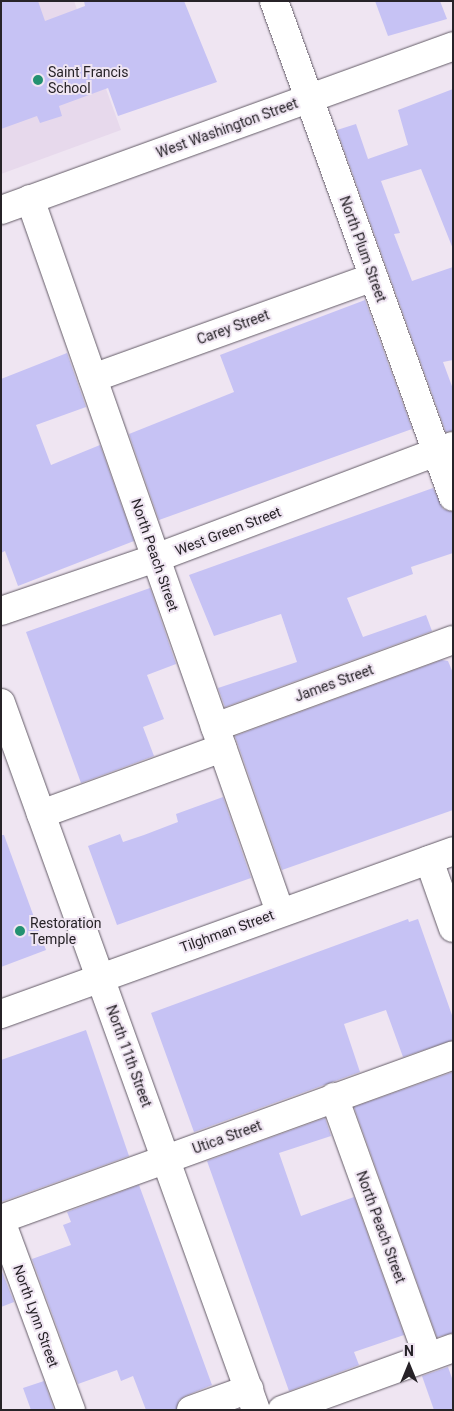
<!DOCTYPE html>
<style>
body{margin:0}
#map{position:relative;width:454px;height:1411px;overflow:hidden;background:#efe5f2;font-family:Roboto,sans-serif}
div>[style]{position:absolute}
.built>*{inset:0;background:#e7d9ec}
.building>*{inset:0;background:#c6c2f4}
.roads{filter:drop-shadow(0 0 1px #645c67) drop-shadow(0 0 1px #645c67)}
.minor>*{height:28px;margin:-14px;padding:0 14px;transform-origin:14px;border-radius:14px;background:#fff}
.major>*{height:28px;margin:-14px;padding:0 14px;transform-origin:14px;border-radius:14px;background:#fff}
.dots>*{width:14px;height:14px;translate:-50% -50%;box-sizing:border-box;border:2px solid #efe5f2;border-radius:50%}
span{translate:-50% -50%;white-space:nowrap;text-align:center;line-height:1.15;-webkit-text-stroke:4px #efe5f2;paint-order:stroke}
.poi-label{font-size:14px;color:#272328}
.left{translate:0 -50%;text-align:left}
.street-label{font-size:14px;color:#272328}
.frame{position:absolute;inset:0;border:2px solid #272328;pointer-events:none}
.north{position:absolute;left:384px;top:1341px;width:50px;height:50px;-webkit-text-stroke:4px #efe5f2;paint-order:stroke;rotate:0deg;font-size:14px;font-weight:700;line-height:20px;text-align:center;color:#272328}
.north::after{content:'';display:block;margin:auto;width:18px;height:22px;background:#272328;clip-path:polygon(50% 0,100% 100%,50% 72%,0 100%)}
</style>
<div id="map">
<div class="built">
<i style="clip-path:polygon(1px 1px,74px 1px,121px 130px,1px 174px)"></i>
</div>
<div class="building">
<i style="clip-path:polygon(1px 1px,38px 1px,45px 21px,85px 6px,84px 1px,184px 1px,217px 82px,118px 116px,108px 88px,59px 106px,62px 116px,40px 123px,37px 116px,1px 129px)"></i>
<i style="clip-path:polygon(375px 1px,440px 1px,447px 19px,388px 36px)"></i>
<i style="clip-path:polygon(453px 89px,453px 249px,421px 169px,381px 181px,400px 233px,394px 234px,412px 281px,453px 267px,453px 360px,443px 362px,453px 389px,453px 431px,446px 432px,337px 130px,356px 124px,368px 159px,408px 145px,398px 110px)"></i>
<i style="clip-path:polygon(365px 300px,412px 429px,159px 520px,129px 434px,234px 392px,220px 355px)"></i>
<i style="clip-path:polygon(67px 353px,86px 407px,36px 425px,51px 465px,100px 445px,134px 541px,18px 586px,5px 551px,1px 553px,1px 379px)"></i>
<i style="clip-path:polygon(433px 488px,443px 509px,453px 512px,453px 553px,411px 567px,413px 574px,347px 598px,363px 637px,426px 615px,432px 631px,225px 707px,218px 688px,297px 662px,281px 614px,214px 636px,189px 575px)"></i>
<i style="clip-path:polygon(150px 588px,176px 664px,147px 675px,164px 719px,143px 727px,154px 756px,81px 783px,26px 632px)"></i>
<i style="clip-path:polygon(442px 660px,448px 661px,453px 673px,453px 810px,282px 870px,235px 736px)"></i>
<i style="clip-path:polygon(223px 797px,251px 878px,117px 925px,88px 846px,120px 834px,123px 842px,144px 835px,178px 822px,176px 814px)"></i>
<i style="clip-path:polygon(1px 835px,4px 835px,46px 950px,1px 967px)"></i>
<i style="clip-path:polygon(408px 919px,409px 922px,418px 919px,453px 1018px,453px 1040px,403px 1057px,386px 1010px,344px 1024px,360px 1072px,194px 1132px,151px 1013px)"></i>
<i style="clip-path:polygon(86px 1030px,129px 1156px,1px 1202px,1px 1060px)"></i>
<i style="clip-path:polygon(453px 1072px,453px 1333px,437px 1337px,354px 1107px)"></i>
<i style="clip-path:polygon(325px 1118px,331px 1136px,279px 1153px,294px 1196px,301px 1216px,354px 1197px,404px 1335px,354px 1352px,359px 1365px,289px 1391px,207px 1161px)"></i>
<i style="clip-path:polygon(139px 1185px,212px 1385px,185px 1396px,179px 1400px,176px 1410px,146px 1410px,133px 1376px,121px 1381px,117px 1370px,78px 1384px,32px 1259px,71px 1245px,63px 1225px,71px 1222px,67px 1212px)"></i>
<i style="clip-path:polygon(1px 1269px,14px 1302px,1px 1307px)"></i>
<i style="clip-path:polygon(448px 1367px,453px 1381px,453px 1410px,434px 1410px,422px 1376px)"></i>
<i style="clip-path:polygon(44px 1381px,54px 1410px,31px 1410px,23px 1388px)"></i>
</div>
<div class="roads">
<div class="minor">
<i style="left:274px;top:1px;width:527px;rotate:70.16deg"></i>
<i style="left:30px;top:199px;width:756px;rotate:70.68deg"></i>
<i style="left:1px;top:210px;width:481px;rotate:-19.9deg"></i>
<i style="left:93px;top:378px;width:298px;rotate:-19.8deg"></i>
<i style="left:1px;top:611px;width:164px;rotate:-18.9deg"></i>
<i style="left:156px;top:558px;width:317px;rotate:-20.7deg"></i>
<i style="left:1px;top:703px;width:752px;rotate:70.17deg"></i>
<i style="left:215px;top:727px;width:253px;rotate:-20.1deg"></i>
<i style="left:41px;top:814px;width:193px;rotate:-20deg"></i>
<i style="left:429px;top:860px;width:72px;rotate:70.6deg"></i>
<i style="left:334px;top:1097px;width:276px;rotate:70.1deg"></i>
<i style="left:1px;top:1219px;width:481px;rotate:-19.9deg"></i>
<i style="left:1px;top:1221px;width:202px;rotate:69.7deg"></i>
<i style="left:191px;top:1410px;width:62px;rotate:-19.9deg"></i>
<i style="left:282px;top:1410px;width:182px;rotate:-19.9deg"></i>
</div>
<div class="major">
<i style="left:1px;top:1014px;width:480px;rotate:-19.8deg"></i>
</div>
</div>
<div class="dots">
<i style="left:38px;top:80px;background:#239171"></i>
<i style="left:20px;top:931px;background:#239171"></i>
</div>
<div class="poi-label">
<span class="left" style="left:48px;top:80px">Saint Francis<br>School</span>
<span class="left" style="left:30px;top:931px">Restoration<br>Temple</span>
</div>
<div class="street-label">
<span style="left:227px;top:128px;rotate:-20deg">West Washington Street</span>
<span style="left:363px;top:249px;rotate:70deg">North Plum Street</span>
<span style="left:233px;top:327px;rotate:-20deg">Carey Street</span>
<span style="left:228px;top:531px;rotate:-21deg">West Green Street</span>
<span style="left:155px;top:555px;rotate:71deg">North Peach Street</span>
<span style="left:334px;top:683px;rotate:-20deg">James Street</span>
<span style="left:227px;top:931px;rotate:-20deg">Tilghman Street</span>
<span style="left:129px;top:1056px;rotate:70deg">North 11th Street</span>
<span style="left:227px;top:1137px;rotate:-20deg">Utica Street</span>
<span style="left:381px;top:1227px;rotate:70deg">North Peach Street</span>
<span style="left:36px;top:1316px;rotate:70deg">North Lynn Street</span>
</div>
<div class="frame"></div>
<div class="north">N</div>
</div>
